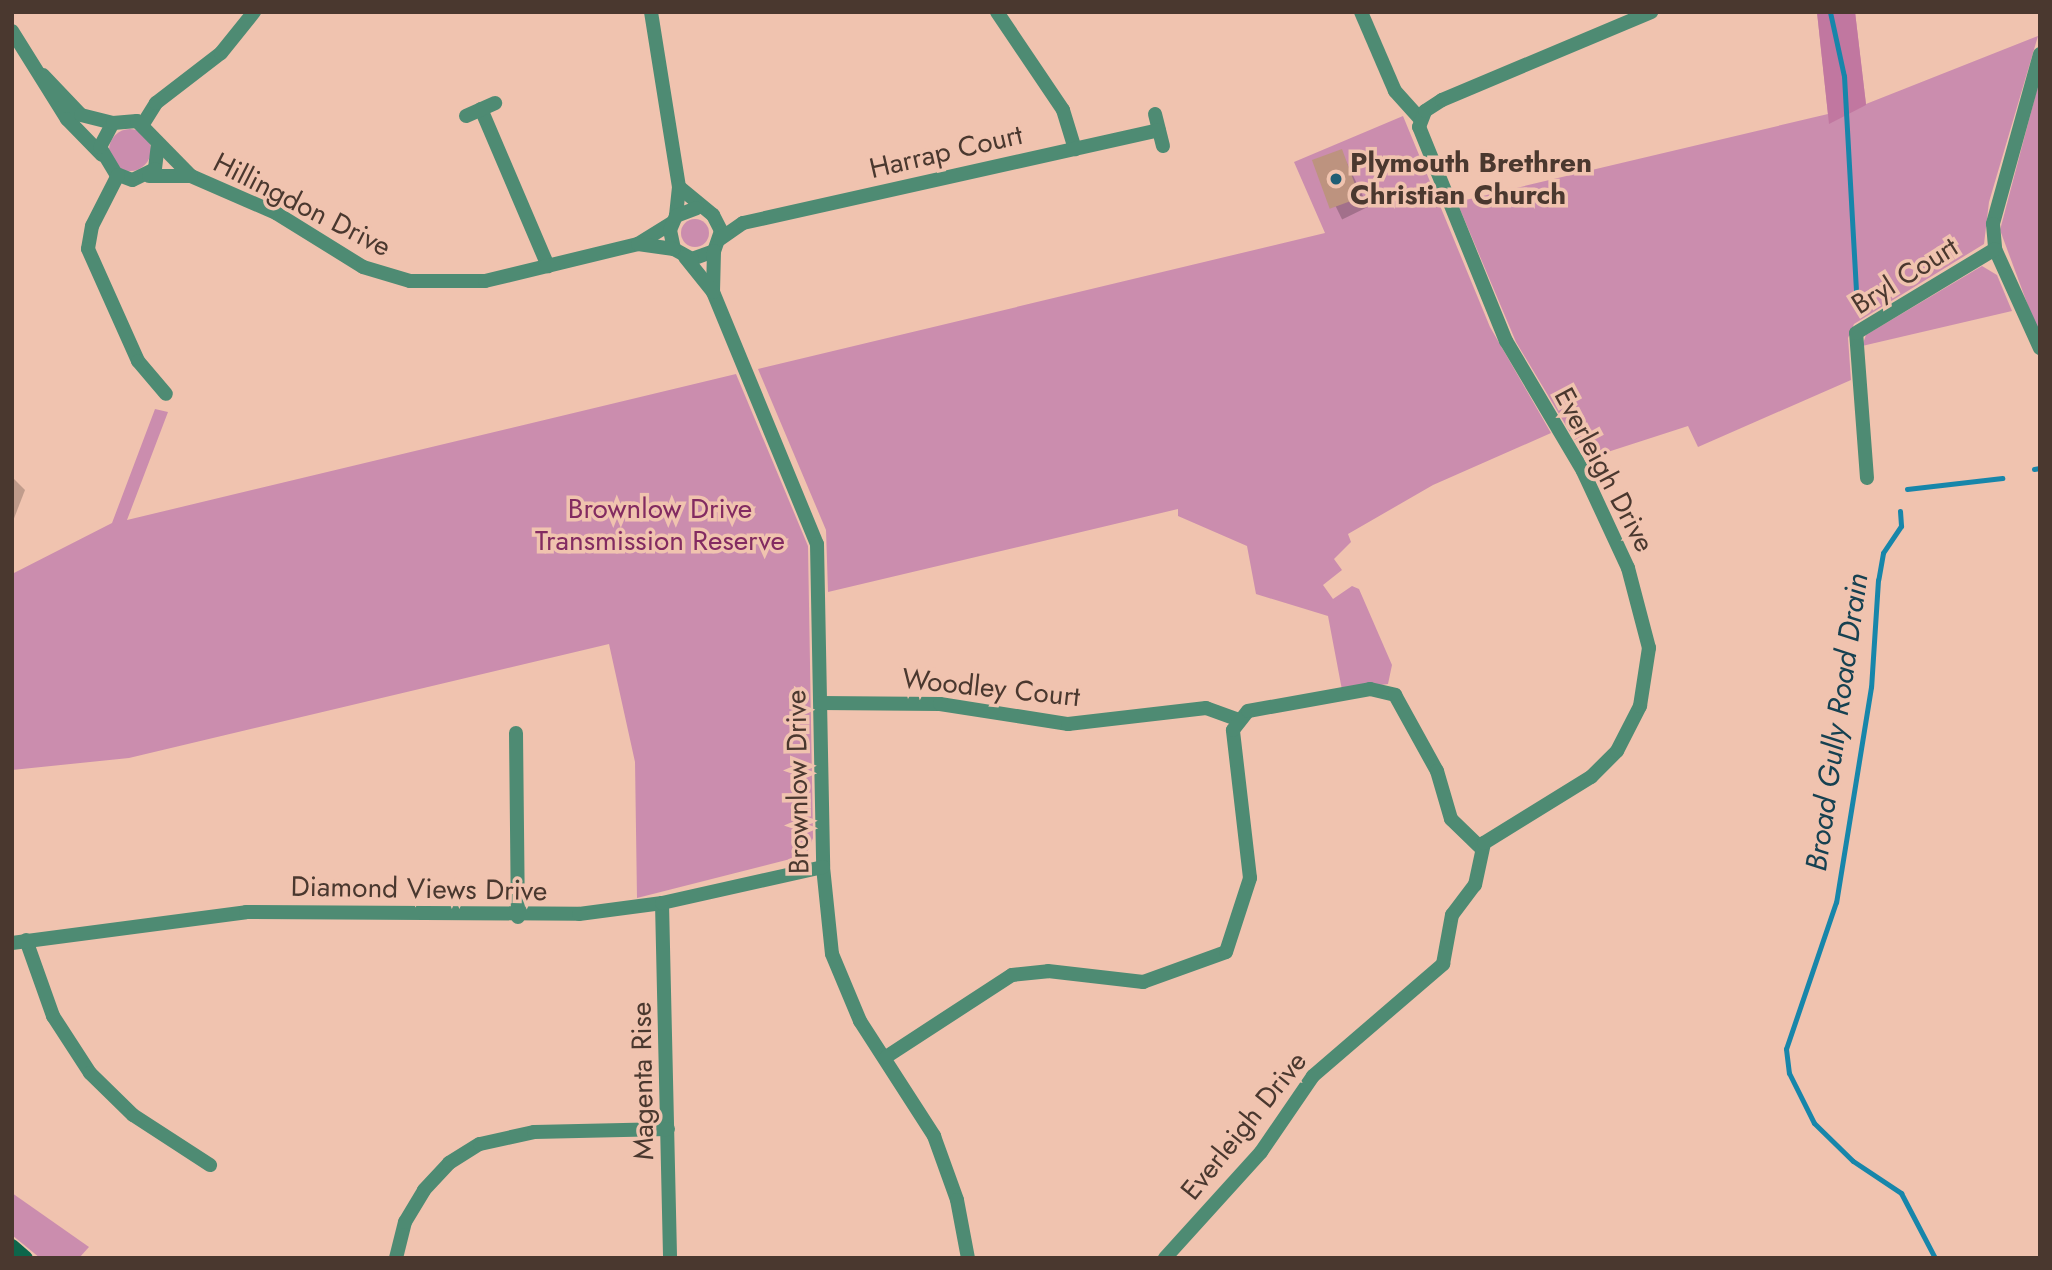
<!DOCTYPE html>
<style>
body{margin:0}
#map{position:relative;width:2052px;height:1270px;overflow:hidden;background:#f0c3af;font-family:Jost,sans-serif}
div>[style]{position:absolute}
.green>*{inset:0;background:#cb8dae}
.round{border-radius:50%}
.forest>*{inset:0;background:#c177a0}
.shadow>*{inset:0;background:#0003;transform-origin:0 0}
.stream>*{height:5px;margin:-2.5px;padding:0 2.5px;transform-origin:2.5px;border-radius:2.5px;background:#1786aa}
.building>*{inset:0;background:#bd937f;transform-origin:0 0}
.street>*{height:14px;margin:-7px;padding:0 7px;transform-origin:7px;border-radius:7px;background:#4e8b73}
.secondary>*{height:14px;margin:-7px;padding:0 7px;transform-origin:7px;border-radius:7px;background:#0d664b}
.dots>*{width:19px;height:19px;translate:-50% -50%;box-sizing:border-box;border:4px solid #f0c3af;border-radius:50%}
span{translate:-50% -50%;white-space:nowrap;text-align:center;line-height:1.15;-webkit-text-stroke:7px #f0c3af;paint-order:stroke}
.street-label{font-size:28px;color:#4a382f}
.poi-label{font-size:28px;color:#4a382f;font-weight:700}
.left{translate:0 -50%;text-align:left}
.park-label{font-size:28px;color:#832b61}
.water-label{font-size:30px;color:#164151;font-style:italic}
.frame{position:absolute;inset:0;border:14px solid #4a382f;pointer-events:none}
</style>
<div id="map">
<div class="green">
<i style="clip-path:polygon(1817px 12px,1855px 12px,1866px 104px,2038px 36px,1989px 202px,1984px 244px,1854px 324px,1848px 338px,1851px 380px,1698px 447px,1688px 426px,1586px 459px,1516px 342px,1457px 202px,1828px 114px)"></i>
<i style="clip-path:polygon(2040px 78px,2040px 338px,2000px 230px)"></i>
<i style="clip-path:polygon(1403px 116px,1490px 327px,1551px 433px,1433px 485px,1348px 534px,1351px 542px,1334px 559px,1342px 570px,1323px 585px,1333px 599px,1352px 586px,1359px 589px,1392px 665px,1388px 684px,1342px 690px,1328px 616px,1256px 594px,1247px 546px,1178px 516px,1178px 509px,828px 592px,826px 530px,758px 369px,1325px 233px,1294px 162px)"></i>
<i class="round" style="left:109px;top:129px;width:42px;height:42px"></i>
<i class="round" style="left:681px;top:219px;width:28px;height:28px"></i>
<i style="clip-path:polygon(1982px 266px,1997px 275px,2012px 311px,1862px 346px,1866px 335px)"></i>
<i style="clip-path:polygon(736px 374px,808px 546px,813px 838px,806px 855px,637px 898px,635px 762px,609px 644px,129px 758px,12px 770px,12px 574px,112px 523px,155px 409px,168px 412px,127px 520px)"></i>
<i style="clip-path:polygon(12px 1193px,89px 1247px,79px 1258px,40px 1258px,12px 1235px)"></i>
</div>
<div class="forest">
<i style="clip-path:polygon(1817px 12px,1855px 12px,1866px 105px,1829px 124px)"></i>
</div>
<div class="shadow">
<i style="left:1341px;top:151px;width:62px;height:29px;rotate:64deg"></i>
<i style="clip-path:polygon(12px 477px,25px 490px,13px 521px,12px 520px)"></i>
</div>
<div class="stream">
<i style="left:1830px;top:12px;width:66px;rotate:77.7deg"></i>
<i style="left:1844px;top:76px;width:218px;rotate:86.8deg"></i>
<i style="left:2034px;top:469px;width:6px;rotate:-9deg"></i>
<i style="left:1907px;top:489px;width:96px;rotate:-6.6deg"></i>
<i style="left:1900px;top:511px;width:15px;rotate:86deg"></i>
<i style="left:1901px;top:526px;width:32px;rotate:124deg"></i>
<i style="left:1883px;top:553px;width:27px;rotate:100deg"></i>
<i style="left:1878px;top:580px;width:107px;rotate:93.7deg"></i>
<i style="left:1871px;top:687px;width:218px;rotate:99.2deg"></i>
<i style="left:1836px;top:902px;width:155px;rotate:108.8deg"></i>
<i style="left:1786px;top:1049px;width:24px;rotate:83deg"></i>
<i style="left:1789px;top:1073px;width:56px;rotate:63.4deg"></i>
<i style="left:1814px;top:1123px;width:54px;rotate:44.3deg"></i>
<i style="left:1853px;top:1161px;width:58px;rotate:33.7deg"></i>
<i style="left:1901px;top:1193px;width:73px;rotate:62.4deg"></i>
</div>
<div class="building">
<i style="left:1342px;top:149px;width:52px;height:32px;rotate:70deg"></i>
</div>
<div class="street">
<i style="left:651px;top:12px;width:177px;rotate:80.9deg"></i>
<i style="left:679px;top:187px;width:29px;rotate:96deg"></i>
<i style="left:997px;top:12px;width:118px;rotate:56deg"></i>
<i style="left:1063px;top:110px;width:41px;rotate:72.9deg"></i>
<i style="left:1361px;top:12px;width:86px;rotate:66.7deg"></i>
<i style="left:1395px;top:91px;width:38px;rotate:48deg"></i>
<i style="left:12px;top:31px;width:104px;rotate:58deg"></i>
<i style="left:67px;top:119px;width:50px;rotate:45.8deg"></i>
<i style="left:2040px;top:54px;width:176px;rotate:105.5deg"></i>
<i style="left:1993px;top:224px;width:25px;rotate:85deg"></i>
<i style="left:1995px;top:249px;width:109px;rotate:65.6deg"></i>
<i style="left:43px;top:75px;width:55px;rotate:46.5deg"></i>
<i style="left:81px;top:115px;width:33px;rotate:14deg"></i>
<i style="left:481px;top:109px;width:171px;rotate:66.9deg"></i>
<i style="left:1155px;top:114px;width:33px;rotate:76deg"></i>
<i style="left:466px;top:116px;width:32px;rotate:-24deg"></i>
<i style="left:143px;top:124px;width:25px;rotate:-58deg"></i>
<i style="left:156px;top:103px;width:82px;rotate:-37.6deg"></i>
<i style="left:221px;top:53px;width:53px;rotate:-51.2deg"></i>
<i style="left:158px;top:144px;width:25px;rotate:97deg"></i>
<i style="left:155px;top:169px;width:25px;rotate:154deg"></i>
<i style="left:132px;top:180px;width:17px;rotate:-159deg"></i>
<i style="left:116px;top:174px;width:31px;rotate:-121deg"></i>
<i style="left:100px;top:147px;width:27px;rotate:-62deg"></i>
<i style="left:113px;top:123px;width:24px;rotate:-5deg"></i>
<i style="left:137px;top:121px;width:77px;rotate:45.5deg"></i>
<i style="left:191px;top:176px;width:93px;rotate:23.5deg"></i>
<i style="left:276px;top:213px;width:102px;rotate:31.8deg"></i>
<i style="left:363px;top:267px;width:49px;rotate:16.6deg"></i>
<i style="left:410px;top:281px;width:75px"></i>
<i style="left:485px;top:281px;width:157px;rotate:-13.6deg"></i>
<i style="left:638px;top:244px;width:39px;rotate:-32deg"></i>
<i style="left:118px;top:175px;width:57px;rotate:117deg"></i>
<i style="left:92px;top:226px;width:23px;rotate:100deg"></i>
<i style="left:88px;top:249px;width:123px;rotate:65.9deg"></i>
<i style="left:138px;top:361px;width:43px;rotate:49.7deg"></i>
<i style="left:149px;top:176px;width:42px"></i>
<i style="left:679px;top:187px;width:44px;rotate:39.5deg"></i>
<i style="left:713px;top:215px;width:18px;rotate:63deg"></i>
<i style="left:721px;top:231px;width:21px;rotate:109deg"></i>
<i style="left:714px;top:251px;width:23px;rotate:160deg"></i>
<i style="left:692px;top:259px;width:21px;rotate:-151deg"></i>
<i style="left:674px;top:249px;width:19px;rotate:-102deg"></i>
<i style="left:670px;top:230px;width:15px;rotate:-67deg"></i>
<i style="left:676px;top:216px;width:22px;rotate:-21deg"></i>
<i style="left:720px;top:239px;width:28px;rotate:-35deg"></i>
<i style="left:743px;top:223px;width:426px;rotate:-12.6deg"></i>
<i style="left:638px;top:244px;width:36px;rotate:8deg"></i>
<i style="left:714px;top:251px;width:41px;rotate:91.4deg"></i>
<i style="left:713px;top:292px;width:273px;rotate:67.6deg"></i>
<i style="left:817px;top:544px;width:323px;rotate:88.9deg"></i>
<i style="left:823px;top:867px;width:87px;rotate:84.1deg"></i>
<i style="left:832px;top:954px;width:73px;rotate:67.3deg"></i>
<i style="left:860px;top:1021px;width:137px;rotate:57.2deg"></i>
<i style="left:934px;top:1136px;width:68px;rotate:70.2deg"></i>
<i style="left:957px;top:1200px;width:59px;rotate:79.3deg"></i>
<i style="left:685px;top:257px;width:45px;rotate:51.3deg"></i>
<i style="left:1867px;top:478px;width:145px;rotate:-94.3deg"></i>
<i style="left:1856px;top:333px;width:162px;rotate:-31.1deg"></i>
<i style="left:821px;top:703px;width:119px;rotate:0.5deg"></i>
<i style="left:940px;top:704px;width:130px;rotate:8.9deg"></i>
<i style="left:1068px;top:724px;width:139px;rotate:-6.6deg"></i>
<i style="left:1206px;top:708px;width:33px;rotate:20deg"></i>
<i style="left:516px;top:733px;width:184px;rotate:89.4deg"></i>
<i style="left:662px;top:903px;width:355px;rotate:88.7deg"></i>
<i style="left:26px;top:940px;width:81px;rotate:70.4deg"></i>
<i style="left:53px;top:1016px;width:68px;rotate:57deg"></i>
<i style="left:90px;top:1073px;width:60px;rotate:44.3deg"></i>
<i style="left:133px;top:1115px;width:92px;rotate:33deg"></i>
<i style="left:12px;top:943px;width:236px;rotate:-7.5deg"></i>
<i style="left:246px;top:912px;width:333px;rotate:0.3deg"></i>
<i style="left:579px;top:914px;width:84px;rotate:-7.5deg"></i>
<i style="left:662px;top:903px;width:165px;rotate:-12.6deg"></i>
<i style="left:886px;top:1057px;width:150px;rotate:-33.1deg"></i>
<i style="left:1012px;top:975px;width:36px;rotate:-6deg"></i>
<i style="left:1048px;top:971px;width:96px;rotate:6.6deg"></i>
<i style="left:1143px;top:982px;width:88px;rotate:-19.9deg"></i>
<i style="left:1226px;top:952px;width:78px;rotate:-72deg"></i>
<i style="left:1250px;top:878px;width:149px;rotate:-96.6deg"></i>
<i style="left:1233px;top:730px;width:24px;rotate:-52deg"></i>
<i style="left:1248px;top:711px;width:124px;rotate:-10.2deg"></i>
<i style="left:1370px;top:689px;width:26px;rotate:13deg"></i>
<i style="left:1395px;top:695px;width:87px;rotate:61.1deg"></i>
<i style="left:1437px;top:771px;width:50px;rotate:73.7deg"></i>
<i style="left:1451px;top:819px;width:42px;rotate:44deg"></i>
<i style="left:396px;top:1258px;width:37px;rotate:-76deg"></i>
<i style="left:405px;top:1222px;width:37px;rotate:-59deg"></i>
<i style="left:424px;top:1190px;width:37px;rotate:-47deg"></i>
<i style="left:449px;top:1163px;width:36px;rotate:-32deg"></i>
<i style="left:480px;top:1144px;width:55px;rotate:-12.5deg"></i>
<i style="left:534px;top:1132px;width:134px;rotate:-1.3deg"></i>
<i style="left:1165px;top:1258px;width:143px;rotate:-47.8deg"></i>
<i style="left:1261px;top:1152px;width:92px;rotate:-55.6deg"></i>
<i style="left:1313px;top:1076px;width:172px;rotate:-40.7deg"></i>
<i style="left:1443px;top:964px;width:50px;rotate:-79.6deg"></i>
<i style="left:1452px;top:915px;width:38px;rotate:-53deg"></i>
<i style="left:1475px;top:885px;width:43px;rotate:-77.9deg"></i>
<i style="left:1484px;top:843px;width:126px;rotate:-31.7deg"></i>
<i style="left:1591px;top:777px;width:37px;rotate:-45deg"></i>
<i style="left:1617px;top:751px;width:51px;rotate:-62.9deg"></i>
<i style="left:1640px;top:706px;width:59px;rotate:-81.2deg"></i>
<i style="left:1649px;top:648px;width:83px;rotate:-104.7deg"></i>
<i style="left:1628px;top:568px;width:107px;rotate:-114.9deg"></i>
<i style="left:1583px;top:471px;width:151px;rotate:-120.6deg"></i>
<i style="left:1506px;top:341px;width:231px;rotate:-112.1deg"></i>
<i style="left:1419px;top:127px;width:17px;rotate:-69deg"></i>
<i style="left:1425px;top:111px;width:20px;rotate:-33deg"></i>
<i style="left:1442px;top:100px;width:227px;rotate:-22.8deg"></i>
</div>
<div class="secondary">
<i style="left:12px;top:1246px;width:18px;rotate:41deg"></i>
</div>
<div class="dots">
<i style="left:1336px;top:179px;background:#205e75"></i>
</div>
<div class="street-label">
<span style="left:946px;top:152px;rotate:-13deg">Harrap Court</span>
<span style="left:302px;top:205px;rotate:27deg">Hillingdon Drive</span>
<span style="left:1905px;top:276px;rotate:-32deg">Bryl Court</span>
<span style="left:1604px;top:470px;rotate:62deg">Everleigh Drive</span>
<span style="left:991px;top:688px;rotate:6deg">Woodley Court</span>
<span style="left:798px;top:782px;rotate:-91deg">Brownlow Drive</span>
<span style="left:419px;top:889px;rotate:1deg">Diamond Views Drive</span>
<span style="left:643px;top:1081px;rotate:-91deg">Magenta Rise</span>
<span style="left:1244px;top:1126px;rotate:-51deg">Everleigh Drive</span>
</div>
<div class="poi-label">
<span class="left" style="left:1350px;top:179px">Plymouth Brethren<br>Christian Church</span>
</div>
<div class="park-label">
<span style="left:660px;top:525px">Brownlow Drive<br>Transmission Reserve</span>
</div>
<div class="water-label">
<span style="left:1837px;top:722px;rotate:-82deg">Broad Gully Road Drain</span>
</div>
<div class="frame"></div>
</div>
